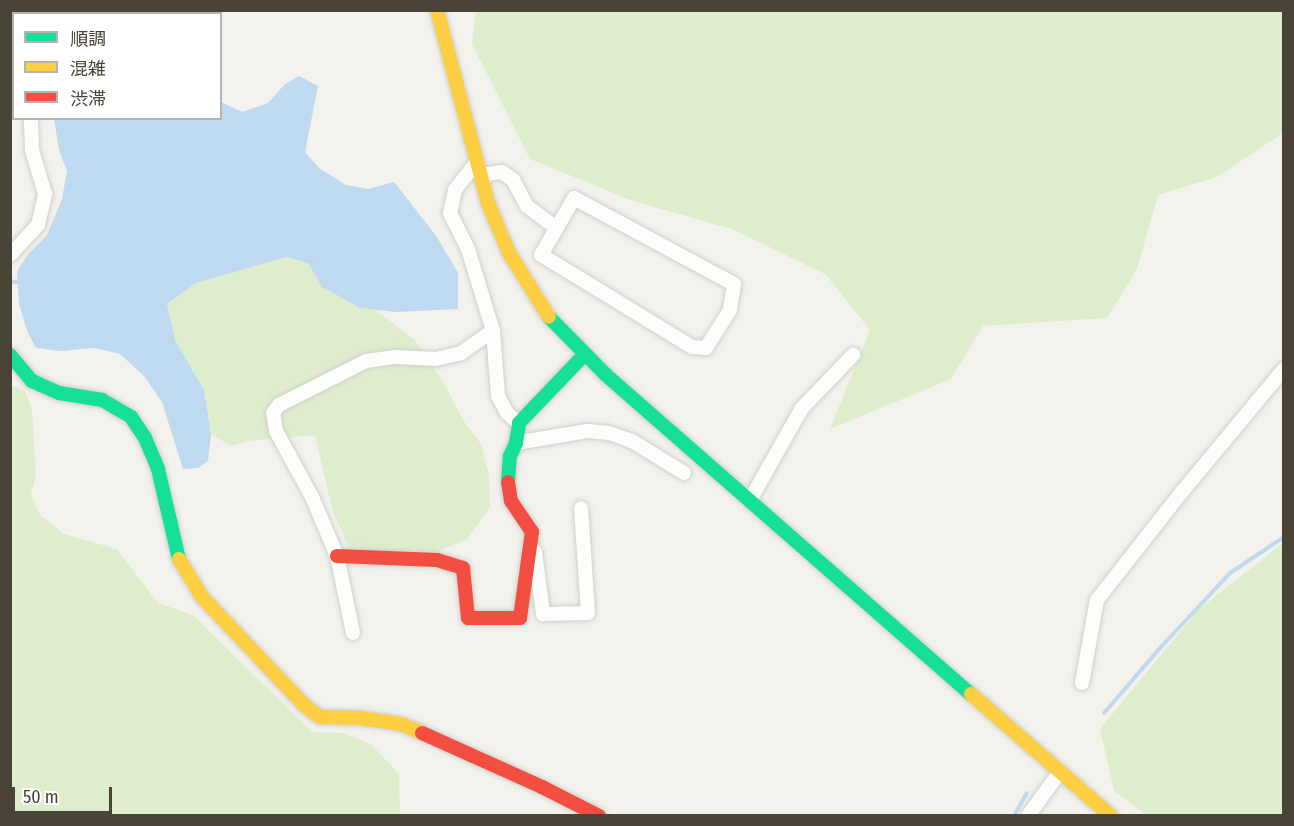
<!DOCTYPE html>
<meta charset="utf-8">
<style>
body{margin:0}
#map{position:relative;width:1294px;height:826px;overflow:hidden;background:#f3f2ed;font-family:"Fira Sans Condensed","Noto Sans JP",sans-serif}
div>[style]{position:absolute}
.green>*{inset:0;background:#deeecd}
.water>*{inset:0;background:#bed9f0}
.stream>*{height:4px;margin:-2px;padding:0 2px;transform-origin:2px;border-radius:2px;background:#bed9f0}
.roads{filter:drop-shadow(0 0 2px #d1d0cb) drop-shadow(0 0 2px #d1d0cb)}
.street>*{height:14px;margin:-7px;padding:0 7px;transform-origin:7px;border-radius:7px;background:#fdfdfc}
.fast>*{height:14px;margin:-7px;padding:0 7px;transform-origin:7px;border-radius:7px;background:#16e098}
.slow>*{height:14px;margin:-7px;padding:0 7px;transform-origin:7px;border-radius:7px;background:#ffcf43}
.jam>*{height:14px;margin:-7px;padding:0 7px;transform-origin:7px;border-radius:7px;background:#f24e42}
span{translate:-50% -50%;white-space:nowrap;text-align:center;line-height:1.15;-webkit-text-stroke:6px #fff;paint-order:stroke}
.frame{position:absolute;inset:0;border:12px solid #4a4438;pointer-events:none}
.legend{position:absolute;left:12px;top:12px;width:210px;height:108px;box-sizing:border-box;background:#fff;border:2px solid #b7b4af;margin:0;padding:8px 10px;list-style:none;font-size:18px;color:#4a4438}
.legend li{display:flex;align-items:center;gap:12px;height:30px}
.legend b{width:30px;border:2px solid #b7b4af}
.scale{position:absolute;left:12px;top:787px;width:100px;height:27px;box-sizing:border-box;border:3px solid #4a4438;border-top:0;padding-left:8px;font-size:18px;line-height:21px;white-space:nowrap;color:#4a4438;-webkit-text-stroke:4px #fff;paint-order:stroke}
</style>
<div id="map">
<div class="green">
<i style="clip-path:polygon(476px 10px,1283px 11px,1283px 133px,1217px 177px,1158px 195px,1137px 269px,1107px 318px,983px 326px,951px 379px,830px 429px,870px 330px,825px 274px,732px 229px,633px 201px,530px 159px,472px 44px)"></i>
<i style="clip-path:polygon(286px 257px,308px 263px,322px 287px,360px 308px,376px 310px,415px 340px,445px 385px,463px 420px,481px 444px,489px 475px,490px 507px,467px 539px,432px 554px,349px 549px,332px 509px,315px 435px,249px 441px,231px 446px,211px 434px,204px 390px,175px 340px,166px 304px,196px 283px)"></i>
<i style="clip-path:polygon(10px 385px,25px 391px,32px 410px,36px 476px,31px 495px,40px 515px,64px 534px,117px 549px,158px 603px,193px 615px,312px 732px,343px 733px,371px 744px,399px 774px,400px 815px,11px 815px)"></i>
<i style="clip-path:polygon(1283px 543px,1283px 815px,1146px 815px,1114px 791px,1100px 729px,1198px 610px)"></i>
</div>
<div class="water">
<i style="clip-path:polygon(42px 11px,41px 11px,219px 11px,219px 14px,42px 14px)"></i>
<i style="clip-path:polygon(299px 76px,318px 86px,305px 152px,319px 168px,346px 185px,368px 189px,394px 182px,437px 237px,458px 273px,458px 309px,396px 312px,360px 308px,322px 287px,308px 263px,286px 257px,196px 283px,167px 304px,175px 340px,204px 390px,211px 434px,208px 461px,198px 468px,183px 469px,162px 402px,144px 376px,120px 354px,95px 348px,60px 351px,36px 348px,27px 331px,19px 303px,17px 271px,29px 253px,47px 235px,62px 199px,67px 171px,59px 150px,54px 119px,220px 118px,221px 102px,242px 112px,268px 103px,285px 84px)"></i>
</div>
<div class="stream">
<i style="left:10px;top:281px;width:11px;rotate:10deg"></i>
<i style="left:1104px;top:713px;width:87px;rotate:-49.2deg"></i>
<i style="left:1161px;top:647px;width:101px;rotate:-47deg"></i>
<i style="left:1230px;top:573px;width:65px;rotate:-33.7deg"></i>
<i style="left:1014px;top:816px;width:26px;rotate:-61deg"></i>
</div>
<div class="roads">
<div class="street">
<i style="left:26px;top:10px;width:4px;rotate:90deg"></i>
<i style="left:476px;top:163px;width:34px;rotate:128deg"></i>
<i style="left:455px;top:190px;width:24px;rotate:102deg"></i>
<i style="left:450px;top:213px;width:40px;rotate:63.4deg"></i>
<i style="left:468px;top:249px;width:86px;rotate:73deg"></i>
<i style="left:493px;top:331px;width:65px;rotate:85.6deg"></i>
<i style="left:498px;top:396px;width:19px;rotate:62deg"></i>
<i style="left:507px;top:413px;width:16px;rotate:40deg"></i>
<i style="left:480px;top:175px;width:22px;rotate:-8deg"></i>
<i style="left:502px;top:172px;width:14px;rotate:36deg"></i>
<i style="left:513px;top:180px;width:30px;rotate:62deg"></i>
<i style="left:527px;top:206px;width:36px;rotate:37deg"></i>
<i style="left:574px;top:198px;width:182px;rotate:28.3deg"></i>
<i style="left:734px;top:284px;width:26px;rotate:99deg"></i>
<i style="left:730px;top:310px;width:45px;rotate:122.3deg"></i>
<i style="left:706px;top:348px;width:14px;rotate:-176deg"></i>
<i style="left:692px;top:347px;width:177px;rotate:-148.6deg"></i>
<i style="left:541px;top:255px;width:66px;rotate:-59.9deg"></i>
<i style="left:10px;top:255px;width:41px;rotate:-47deg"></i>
<i style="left:38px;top:225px;width:32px;rotate:-77deg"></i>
<i style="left:45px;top:194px;width:46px;rotate:-106.5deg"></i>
<i style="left:32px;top:150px;width:32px;rotate:-92deg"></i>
<i style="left:516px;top:443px;width:72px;rotate:-9.6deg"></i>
<i style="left:587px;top:431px;width:22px;rotate:5deg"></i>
<i style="left:609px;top:433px;width:24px;rotate:19deg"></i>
<i style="left:632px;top:441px;width:61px;rotate:31.6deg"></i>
<i style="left:750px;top:500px;width:106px;rotate:-60.5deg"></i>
<i style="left:802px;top:408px;width:74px;rotate:-46.1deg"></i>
<i style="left:535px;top:552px;width:63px;rotate:82.6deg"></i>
<i style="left:543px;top:614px;width:45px;rotate:-1.3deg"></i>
<i style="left:588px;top:613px;width:105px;rotate:-93.8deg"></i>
<i style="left:353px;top:633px;width:79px;rotate:-101.7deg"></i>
<i style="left:337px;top:556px;width:64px;rotate:-113deg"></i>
<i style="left:312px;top:497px;width:75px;rotate:-118.6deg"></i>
<i style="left:276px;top:431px;width:18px;rotate:-99deg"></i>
<i style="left:273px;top:413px;width:10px;rotate:-53deg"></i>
<i style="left:279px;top:405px;width:97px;rotate:-26.8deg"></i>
<i style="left:366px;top:361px;width:30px;rotate:-8deg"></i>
<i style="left:396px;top:357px;width:40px;rotate:2.9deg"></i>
<i style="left:436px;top:359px;width:26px;rotate:-13deg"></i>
<i style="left:461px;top:353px;width:39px;rotate:-35deg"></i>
<i style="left:1082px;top:683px;width:84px;rotate:-79.8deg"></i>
<i style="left:1097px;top:600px;width:136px;rotate:-51.9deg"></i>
<i style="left:1181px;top:493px;width:161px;rotate:-50.3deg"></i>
<i style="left:1028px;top:816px;width:53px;rotate:-54.2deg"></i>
</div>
<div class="fast">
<i style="left:549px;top:317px;width:81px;rotate:45.5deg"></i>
<i style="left:606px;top:375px;width:485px;rotate:41.2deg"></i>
<i style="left:10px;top:355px;width:34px;rotate:50deg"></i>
<i style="left:32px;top:381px;width:30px;rotate:24deg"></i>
<i style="left:59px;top:393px;width:44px;rotate:9.2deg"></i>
<i style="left:102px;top:400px;width:34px;rotate:30deg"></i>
<i style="left:131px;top:417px;width:25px;rotate:56deg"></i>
<i style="left:145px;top:438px;width:34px;rotate:67deg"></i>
<i style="left:158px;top:469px;width:92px;rotate:76.9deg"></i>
<i style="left:508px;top:482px;width:26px;rotate:-86deg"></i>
<i style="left:510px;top:456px;width:14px;rotate:-65deg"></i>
<i style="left:516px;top:443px;width:20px;rotate:-81deg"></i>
<i style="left:519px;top:423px;width:95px;rotate:-46.3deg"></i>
</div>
<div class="slow">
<i style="left:437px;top:10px;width:200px;rotate:75.2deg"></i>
<i style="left:488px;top:203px;width:54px;rotate:67.2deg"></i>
<i style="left:509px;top:253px;width:75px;rotate:58deg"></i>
<i style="left:179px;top:559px;width:44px;rotate:58.8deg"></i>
<i style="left:202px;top:597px;width:149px;rotate:46.6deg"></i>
<i style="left:304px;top:705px;width:20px;rotate:37deg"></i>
<i style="left:320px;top:717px;width:40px;rotate:1.4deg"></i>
<i style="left:360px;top:718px;width:41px;rotate:8.3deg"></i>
<i style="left:401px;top:724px;width:23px;rotate:23deg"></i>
<i style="left:971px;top:694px;width:186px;rotate:41.1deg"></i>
</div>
<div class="jam">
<i style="left:337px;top:556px;width:100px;rotate:2.3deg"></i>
<i style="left:437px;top:560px;width:27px;rotate:17deg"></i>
<i style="left:463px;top:568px;width:50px;rotate:84.3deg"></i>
<i style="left:468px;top:618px;width:52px"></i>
<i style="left:520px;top:618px;width:87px;rotate:-82.1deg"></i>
<i style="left:532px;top:532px;width:37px;rotate:-124deg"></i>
<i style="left:511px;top:501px;width:19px;rotate:-99deg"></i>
<i style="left:422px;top:733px;width:132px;rotate:24.2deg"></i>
<i style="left:542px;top:787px;width:64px;rotate:27deg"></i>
</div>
</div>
<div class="frame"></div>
<ul class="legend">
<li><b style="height:8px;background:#16e098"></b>順調</li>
<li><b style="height:8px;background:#ffcf43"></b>混雑</li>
<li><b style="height:8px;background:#f24e42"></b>渋滞</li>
</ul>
<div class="scale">50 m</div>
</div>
